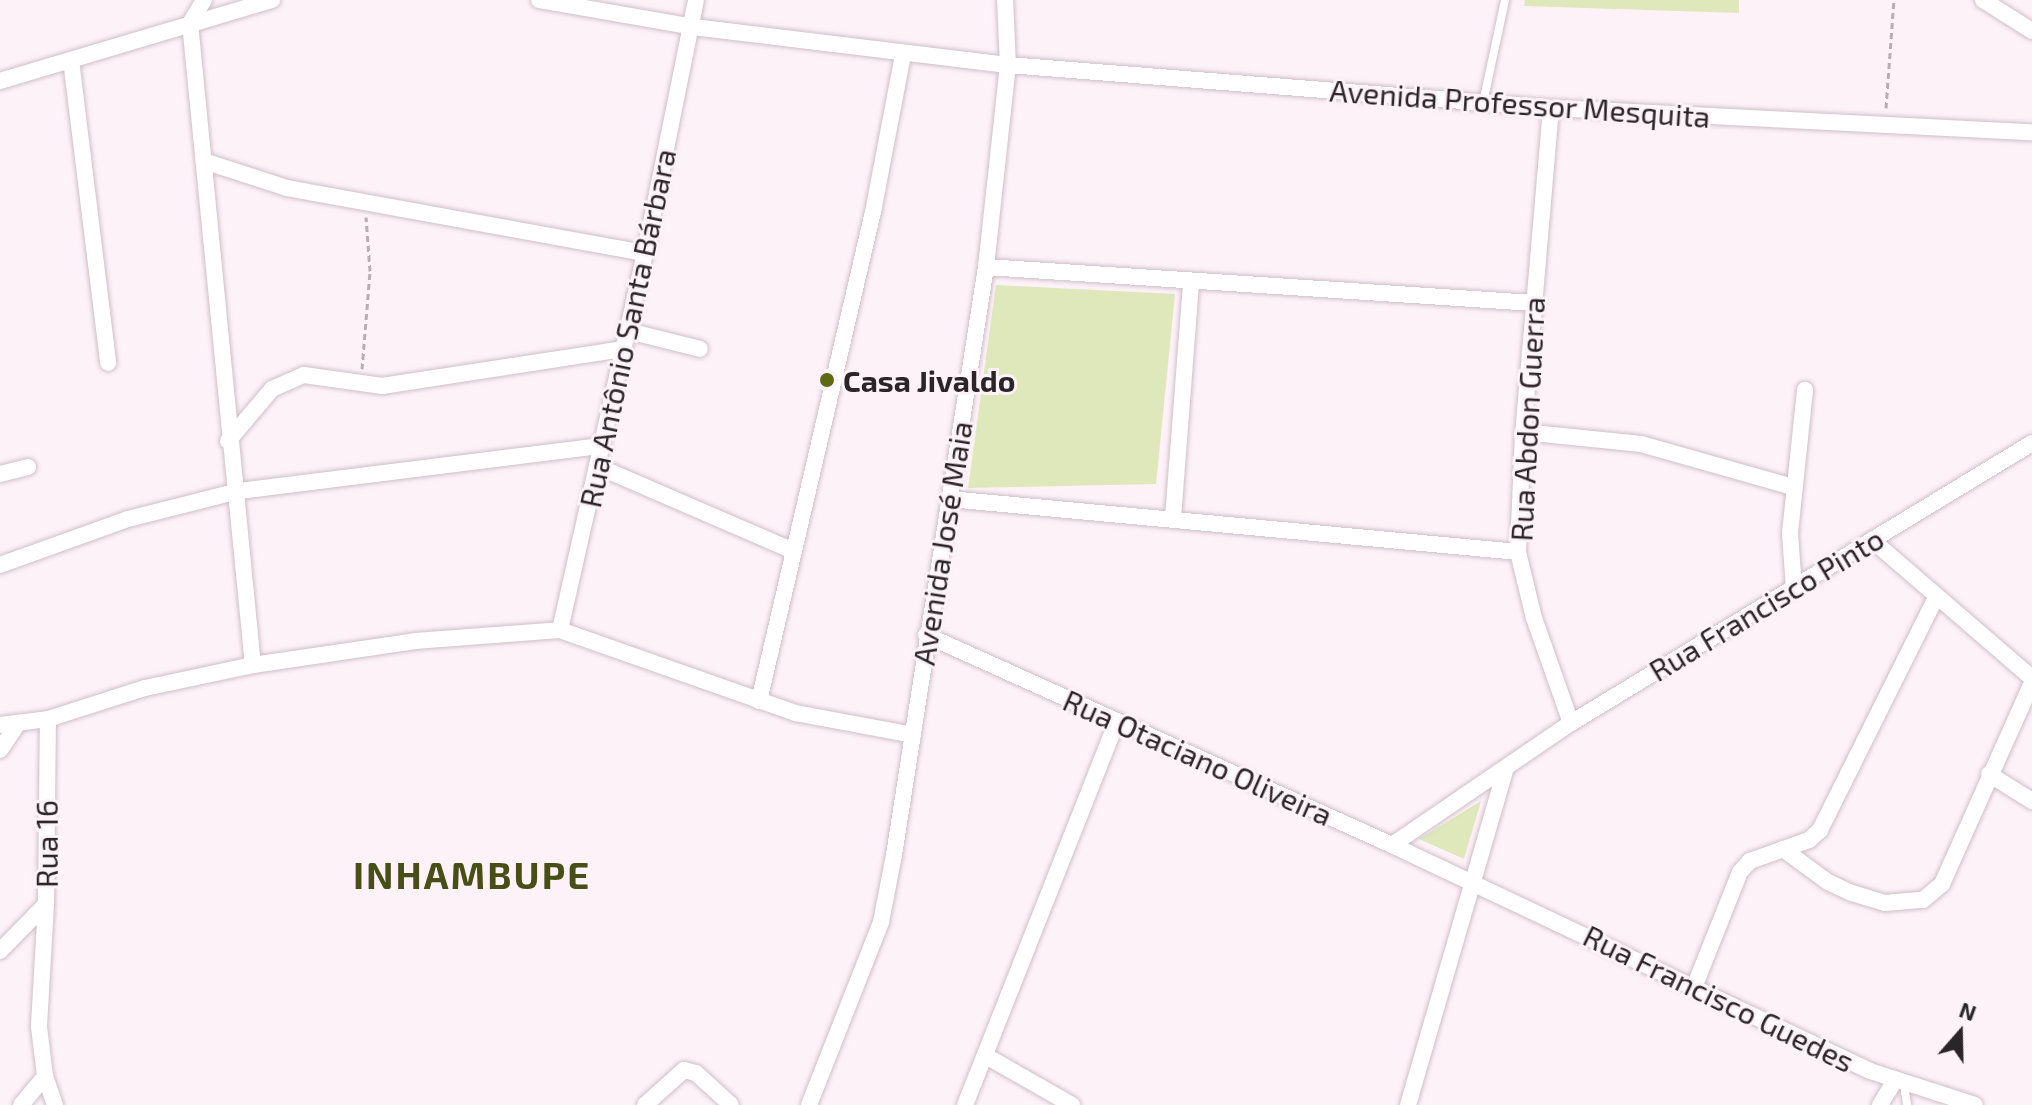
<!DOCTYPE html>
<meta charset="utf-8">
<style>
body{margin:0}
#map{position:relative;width:2032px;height:1105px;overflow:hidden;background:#fef2f9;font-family:"Exo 2",sans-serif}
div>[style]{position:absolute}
.green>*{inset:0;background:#dee8bb}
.path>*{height:3px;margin-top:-1.5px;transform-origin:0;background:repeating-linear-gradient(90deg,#b7adb3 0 6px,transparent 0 10px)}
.roads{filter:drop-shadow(0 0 2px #cebfc7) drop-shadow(0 0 2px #cebfc7)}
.service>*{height:8px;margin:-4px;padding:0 4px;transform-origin:4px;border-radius:4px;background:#fff}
.minor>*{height:16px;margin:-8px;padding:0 8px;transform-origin:8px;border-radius:8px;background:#fff}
.dots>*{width:22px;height:22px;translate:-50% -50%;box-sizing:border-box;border:4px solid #fef2f9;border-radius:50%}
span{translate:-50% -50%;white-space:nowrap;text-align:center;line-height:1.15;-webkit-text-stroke:6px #fef2f9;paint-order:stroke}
.street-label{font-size:30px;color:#2b2529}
.poi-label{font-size:30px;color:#2b2529;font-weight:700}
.left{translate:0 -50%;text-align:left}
.district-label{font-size:38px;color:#474f16;font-weight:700;letter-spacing:2px}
.north{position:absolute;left:1920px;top:993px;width:80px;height:80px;-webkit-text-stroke:6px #fef2f9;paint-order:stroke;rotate:20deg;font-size:22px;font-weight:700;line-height:32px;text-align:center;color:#2b2529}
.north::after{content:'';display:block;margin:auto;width:28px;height:36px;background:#2b2529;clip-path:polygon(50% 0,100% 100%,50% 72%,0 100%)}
</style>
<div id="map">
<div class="green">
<i style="clip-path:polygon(1525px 0,1739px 0,1739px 13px,1524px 6px)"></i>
<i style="clip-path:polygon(996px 285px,1175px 294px,1156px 484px,968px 488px)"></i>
<i style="clip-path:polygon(1481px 801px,1464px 859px,1419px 839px)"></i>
</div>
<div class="path">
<i style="left:1886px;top:108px;width:108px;rotate:-85.8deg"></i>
<i style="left:362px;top:369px;width:98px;rotate:-85.3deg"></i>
<i style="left:370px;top:271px;width:54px;rotate:-94.2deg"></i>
</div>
<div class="roads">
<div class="service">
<i style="left:1483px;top:103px;width:105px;rotate:-77.9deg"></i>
<i style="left:1904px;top:1085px;width:20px;rotate:81deg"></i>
</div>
<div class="minor">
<i style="left:204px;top:0;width:27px;rotate:121deg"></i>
<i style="left:190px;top:23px;width:645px;rotate:84.4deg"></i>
<i style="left:539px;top:0;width:156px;rotate:9.9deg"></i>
<i style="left:693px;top:27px;width:317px;rotate:6.9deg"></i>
<i style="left:1008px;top:65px;width:545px;rotate:4.53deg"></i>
<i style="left:1551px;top:108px;width:482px;rotate:2.9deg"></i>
<i style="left:1983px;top:0;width:58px;rotate:32.3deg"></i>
<i style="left:71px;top:60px;width:305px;rotate:83deg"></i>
<i style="left:0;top:81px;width:284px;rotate:-16.6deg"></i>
<i style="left:1551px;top:108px;width:325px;rotate:94.9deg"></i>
<i style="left:1523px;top:432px;width:120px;rotate:92.4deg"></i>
<i style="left:1518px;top:552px;width:68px;rotate:76.4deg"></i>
<i style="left:1534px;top:618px;width:111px;rotate:70.6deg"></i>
<i style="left:204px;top:161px;width:87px;rotate:18deg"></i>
<i style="left:287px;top:188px;width:364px;rotate:10.3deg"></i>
<i style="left:986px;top:267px;width:549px;rotate:3.76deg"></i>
<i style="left:628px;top:331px;width:74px;rotate:14deg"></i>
<i style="left:1523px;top:432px;width:119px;rotate:5.8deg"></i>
<i style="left:1641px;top:444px;width:158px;rotate:15.8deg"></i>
<i style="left:228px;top:441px;width:68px;rotate:-49.8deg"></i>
<i style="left:272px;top:389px;width:35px;rotate:-24deg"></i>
<i style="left:304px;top:375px;width:79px;rotate:8deg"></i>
<i style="left:382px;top:386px;width:245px;rotate:-8.7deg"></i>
<i style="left:597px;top:466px;width:214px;rotate:23.4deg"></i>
<i style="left:0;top:474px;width:29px;rotate:-14deg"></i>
<i style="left:949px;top:499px;width:571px;rotate:5.32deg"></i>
<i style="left:1173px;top:518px;width:235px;rotate:-85.6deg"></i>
<i style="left:1872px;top:540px;width:211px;rotate:40.8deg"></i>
<i style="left:0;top:565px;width:136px;rotate:-19.8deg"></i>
<i style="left:128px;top:519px;width:114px;rotate:-14.2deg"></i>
<i style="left:239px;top:491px;width:365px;rotate:-7.1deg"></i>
<i style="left:1794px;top:589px;width:56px;rotate:-94.1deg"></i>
<i style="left:1790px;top:533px;width:144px;rotate:-84deg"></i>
<i style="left:560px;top:630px;width:386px;rotate:-77.3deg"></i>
<i style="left:645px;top:253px;width:258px;rotate:-78.6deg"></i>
<i style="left:926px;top:635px;width:511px;rotate:24.26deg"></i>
<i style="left:1392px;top:845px;width:529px;rotate:25.3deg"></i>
<i style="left:1870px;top:1071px;width:110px;rotate:17.9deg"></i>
<i style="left:759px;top:701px;width:502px;rotate:-76.88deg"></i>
<i style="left:873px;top:212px;width:160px;rotate:-79.2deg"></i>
<i style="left:0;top:725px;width:48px;rotate:-7.1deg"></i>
<i style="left:48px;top:719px;width:102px;rotate:-17.7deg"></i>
<i style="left:145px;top:688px;width:110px;rotate:-12deg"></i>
<i style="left:253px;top:665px;width:164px;rotate:-8.4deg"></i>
<i style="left:415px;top:641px;width:145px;rotate:-4.3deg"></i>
<i style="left:560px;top:630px;width:250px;rotate:19.4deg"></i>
<i style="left:796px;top:713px;width:119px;rotate:10.6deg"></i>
<i style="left:0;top:750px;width:32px;rotate:-56deg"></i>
<i style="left:1989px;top:774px;width:51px;rotate:32.1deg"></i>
<i style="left:1392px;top:845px;width:217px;rotate:-34.3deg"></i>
<i style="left:1571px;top:723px;width:539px;rotate:-31.27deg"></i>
<i style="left:1783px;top:849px;width:56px;rotate:36.3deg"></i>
<i style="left:1828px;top:882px;width:26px;rotate:25deg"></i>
<i style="left:1852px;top:893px;width:34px;rotate:17deg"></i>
<i style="left:1885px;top:903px;width:38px;rotate:-5deg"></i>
<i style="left:1923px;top:900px;width:25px;rotate:-40deg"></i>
<i style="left:1942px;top:884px;width:220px;rotate:-65.9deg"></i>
<i style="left:46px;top:904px;width:123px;rotate:93.3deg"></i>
<i style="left:39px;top:1027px;width:49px;rotate:83deg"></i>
<i style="left:45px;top:1076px;width:31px;rotate:71deg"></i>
<i style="left:0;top:951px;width:66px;rotate:-45.6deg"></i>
<i style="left:46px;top:904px;width:185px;rotate:-89.4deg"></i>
<i style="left:1695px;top:985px;width:122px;rotate:-68.3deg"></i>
<i style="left:1740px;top:872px;width:15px;rotate:-48deg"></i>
<i style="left:1750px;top:861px;width:63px;rotate:-19.6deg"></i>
<i style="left:1809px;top:840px;width:15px;rotate:-42deg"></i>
<i style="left:1820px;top:830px;width:258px;rotate:-63.5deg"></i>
<i style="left:986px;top:1056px;width:99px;rotate:29.7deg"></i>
<i style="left:21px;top:1105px;width:38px;rotate:-50deg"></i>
<i style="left:645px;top:1105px;width:52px;rotate:-41.9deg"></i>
<i style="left:684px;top:1070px;width:12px;rotate:14deg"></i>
<i style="left:696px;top:1073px;width:47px;rotate:42.4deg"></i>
<i style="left:809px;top:1105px;width:197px;rotate:-68.5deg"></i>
<i style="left:881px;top:922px;width:68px;rotate:-79deg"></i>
<i style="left:894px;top:855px;width:595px;rotate:-81.11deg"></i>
<i style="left:986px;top:267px;width:203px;rotate:-83.8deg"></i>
<i style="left:1008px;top:65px;width:65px;rotate:-92.6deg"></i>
<i style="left:965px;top:1105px;width:413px;rotate:-68.4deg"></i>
<i style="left:1408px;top:1105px;width:347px;rotate:-73.8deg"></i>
<i style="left:1880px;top:1105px;width:27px;rotate:-59deg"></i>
</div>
</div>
<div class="dots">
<i style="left:827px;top:380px;background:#5e6a11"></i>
</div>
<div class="street-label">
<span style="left:1520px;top:103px;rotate:4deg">Avenida Professor Mesquita</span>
<span style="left:627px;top:328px;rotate:-78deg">Rua Antônio Santa Bárbara</span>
<span style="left:1527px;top:419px;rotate:-87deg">Rua Abdon Guerra</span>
<span style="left:942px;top:543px;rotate:-81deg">Avenida José Maia</span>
<span style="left:1766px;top:604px;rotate:-31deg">Rua Francisco Pinto</span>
<span style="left:1198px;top:757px;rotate:24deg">Rua Otaciano Oliveira</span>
<span style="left:46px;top:844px;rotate:-90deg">Rua 16</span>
<span style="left:1719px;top:998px;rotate:26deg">Rua Francisco Guedes</span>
</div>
<div class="poi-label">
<span class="left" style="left:843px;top:380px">Casa Jivaldo</span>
</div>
<div class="district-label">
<span style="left:472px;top:875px">INHAMBUPE</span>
</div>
<div class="north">N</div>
</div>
